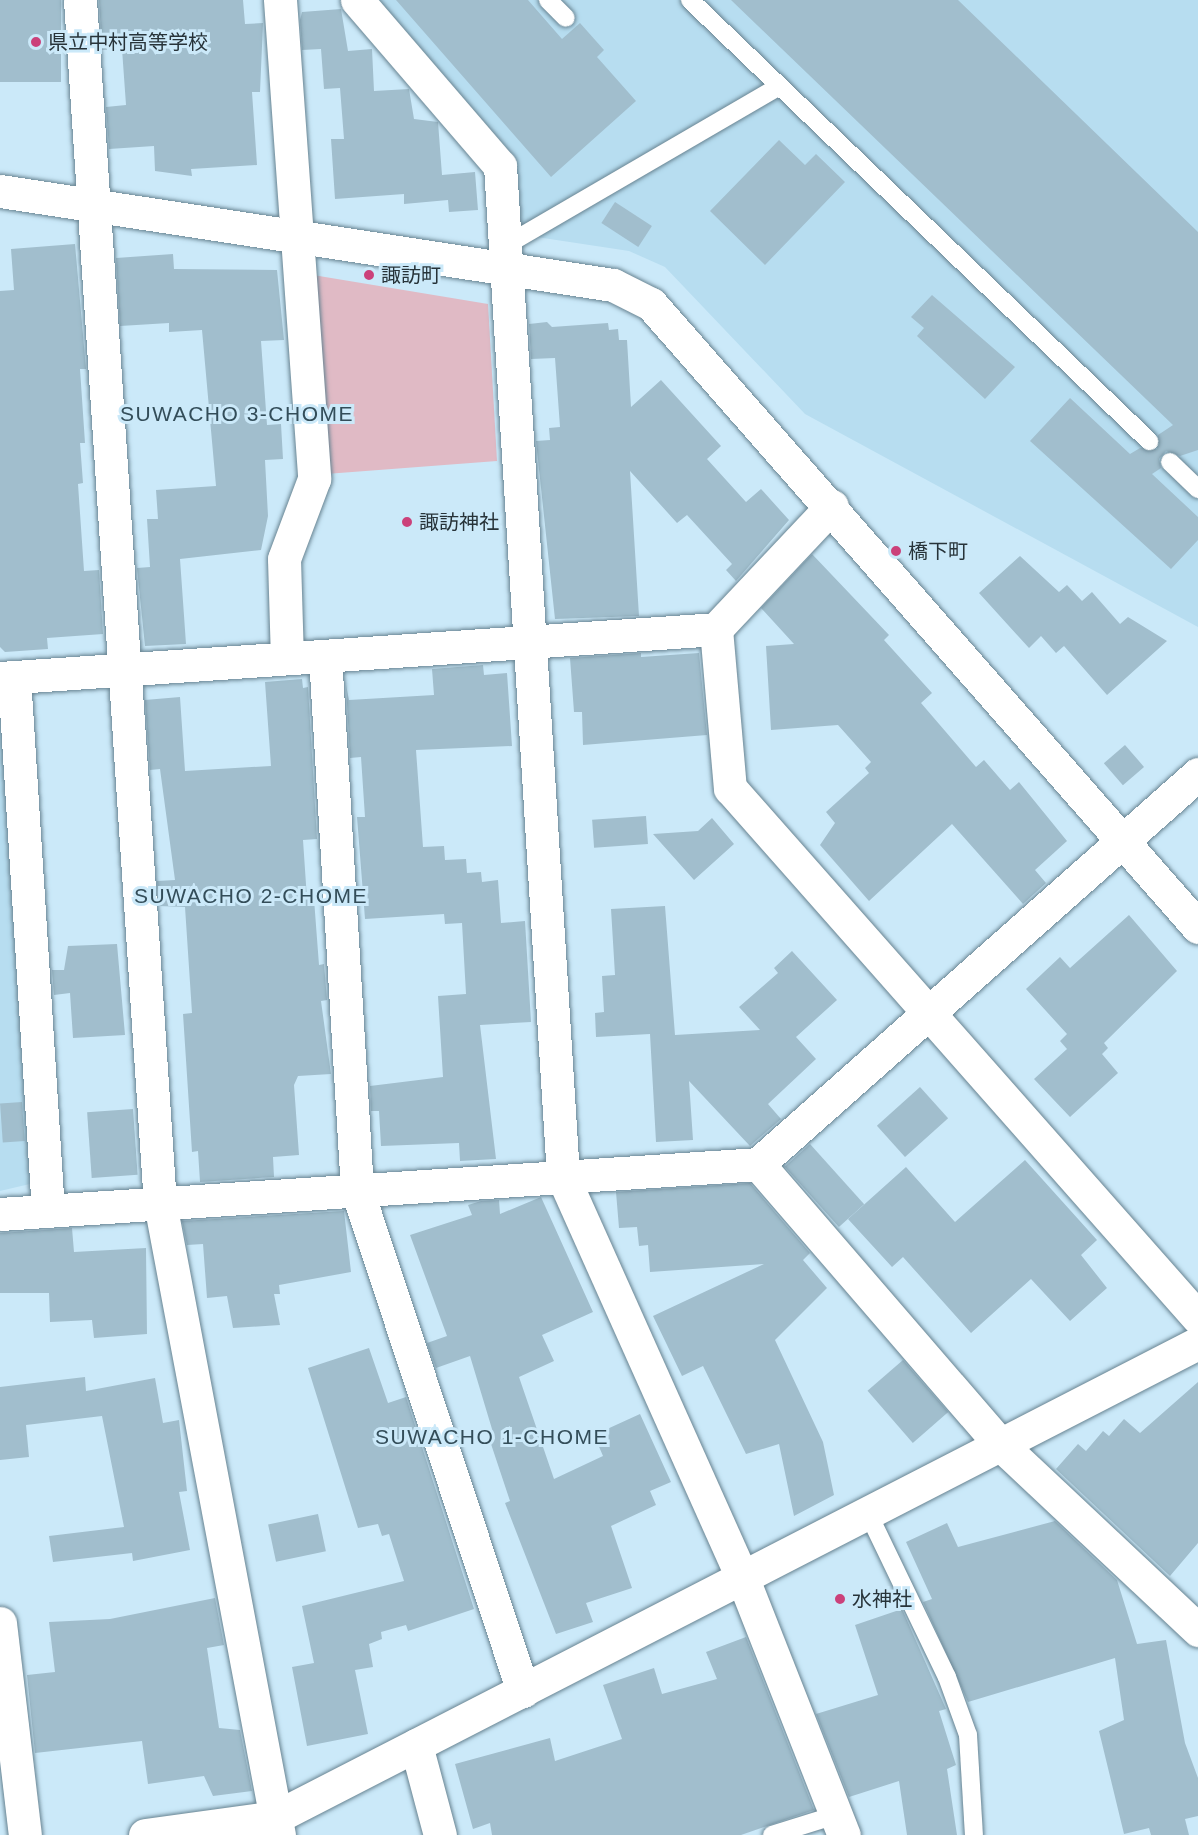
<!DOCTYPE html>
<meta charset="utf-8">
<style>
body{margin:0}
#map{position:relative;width:1198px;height:1835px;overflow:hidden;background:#cbe9f9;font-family:Arial,"Noto Sans JP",sans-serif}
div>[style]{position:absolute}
.built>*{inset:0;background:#b7ddf0}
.green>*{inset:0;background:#e0bac5}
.building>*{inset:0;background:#a1becd;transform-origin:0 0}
.roads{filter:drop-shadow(0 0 2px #678391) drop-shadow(0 0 2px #678391)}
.service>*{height:18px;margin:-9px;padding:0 9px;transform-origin:9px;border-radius:9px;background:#fff}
.minor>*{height:33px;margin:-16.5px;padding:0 16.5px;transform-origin:16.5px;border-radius:16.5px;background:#fff}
.tertiary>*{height:33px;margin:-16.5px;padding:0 16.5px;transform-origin:16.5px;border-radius:16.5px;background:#fff}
.dots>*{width:16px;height:16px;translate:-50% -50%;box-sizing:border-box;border:3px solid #cbe9f9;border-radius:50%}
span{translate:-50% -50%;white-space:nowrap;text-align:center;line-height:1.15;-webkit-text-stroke:6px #cbe9f9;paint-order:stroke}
.poi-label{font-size:20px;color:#273339}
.left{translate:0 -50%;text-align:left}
.neighbourhood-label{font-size:21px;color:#334d59;letter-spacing:1.5px}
</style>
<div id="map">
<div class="built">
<i style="clip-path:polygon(377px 0,1198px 0,1198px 627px,805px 414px,665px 267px,629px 251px,530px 236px,517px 214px,514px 156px)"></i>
<i style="clip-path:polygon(0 703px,34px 1183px,0 1191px)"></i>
</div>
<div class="green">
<i style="clip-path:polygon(313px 275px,488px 304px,497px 461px,326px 474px)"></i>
</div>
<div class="building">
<i style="left:0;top:0;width:61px;height:82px"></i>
<i style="clip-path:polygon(99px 0,243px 0,245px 24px,263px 23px,260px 92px,252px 92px,257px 165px,191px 169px,192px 176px,155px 171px,154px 146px,109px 149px,106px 107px,126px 105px,122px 49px,102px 50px)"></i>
<i style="clip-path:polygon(396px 0,528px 0,562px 39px,580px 23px,604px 50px,597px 57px,636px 101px,551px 177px)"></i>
<i style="clip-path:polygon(731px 0,958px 0,1198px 232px,1198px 450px,1180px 456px,1166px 451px,1159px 459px,1161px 468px,1152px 474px,1198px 517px,1198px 540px,1171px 569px,1030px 441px,1070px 398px,1130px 454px,1140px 448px,1157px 449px,1158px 435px,1173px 425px)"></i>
<i style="clip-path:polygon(341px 9px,348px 51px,372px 49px,374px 91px,409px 89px,414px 119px,438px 122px,442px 175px,475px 172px,478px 210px,449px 212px,448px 200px,404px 204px,404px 194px,335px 199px,331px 139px,344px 139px,340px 88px,324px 89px,321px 49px,302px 50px,300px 20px,302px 12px)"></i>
<i style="clip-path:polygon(779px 140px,805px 165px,816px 154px,845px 182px,765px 265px,710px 211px)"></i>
<i style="left:615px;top:202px;width:44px;height:25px;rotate:33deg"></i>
<i style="clip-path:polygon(75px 244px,86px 369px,80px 369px,85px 443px,80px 443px,83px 483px,78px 484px,84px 571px,99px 570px,103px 634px,47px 638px,48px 649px,5px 652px,0 647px,0 291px,14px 290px,11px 249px)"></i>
<i style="clip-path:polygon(173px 254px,174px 269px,277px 270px,284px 340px,261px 341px,267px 425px,281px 424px,283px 459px,265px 460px,268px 516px,261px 550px,180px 559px,186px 644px,145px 646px,137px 568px,150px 567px,147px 519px,158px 519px,156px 490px,216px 486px,202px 330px,169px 332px,169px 323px,120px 326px,116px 258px)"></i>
<i style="clip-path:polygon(932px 295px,1015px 367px,985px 399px,917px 336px,924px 328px,911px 317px)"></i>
<i style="clip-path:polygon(547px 322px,552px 327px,608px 323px,609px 330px,618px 329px,619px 340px,627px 340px,631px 407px,661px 380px,721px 446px,707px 459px,746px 502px,761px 489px,789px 520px,736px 581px,726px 570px,732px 564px,687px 515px,677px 523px,630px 471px,639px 616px,555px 619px,536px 441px,550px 440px,549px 428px,560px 427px,555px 358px,531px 359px,529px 324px)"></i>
<i style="clip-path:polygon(812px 554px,889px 635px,884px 640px,932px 693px,921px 703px,976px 767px,984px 760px,1010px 790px,1019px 782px,1067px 841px,1035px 870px,1046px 883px,1023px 904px,952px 824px,869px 901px,820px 845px,835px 823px,826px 812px,869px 773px,865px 768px,871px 762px,838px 725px,771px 730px,766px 646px,794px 644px,761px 608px)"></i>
<i style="clip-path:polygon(1020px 556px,1059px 592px,1067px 585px,1082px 601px,1092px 592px,1120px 624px,1128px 617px,1167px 641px,1107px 695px,1064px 646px,1056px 653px,1041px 636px,1029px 648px,979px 593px)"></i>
<i style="clip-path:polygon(641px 653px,641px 657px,699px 653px,707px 735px,583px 745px,582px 712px,574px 712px,570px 658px)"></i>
<i style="clip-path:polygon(483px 665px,484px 675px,507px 673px,512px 746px,416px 750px,423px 847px,444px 846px,445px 860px,466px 859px,467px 873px,481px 872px,482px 882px,498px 880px,501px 923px,525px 921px,531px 1022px,480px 1025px,496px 1159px,460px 1161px,459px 1143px,381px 1146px,379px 1111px,371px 1111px,370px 1086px,443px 1077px,438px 996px,466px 994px,462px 923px,445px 924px,444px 914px,365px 919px,357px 817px,365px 817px,361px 757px,350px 758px,346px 685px,349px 700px,434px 695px,432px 669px)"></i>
<i style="clip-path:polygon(302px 679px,303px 688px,308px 687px,317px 839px,303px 840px,307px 899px,314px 899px,319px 965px,324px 964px,327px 1000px,321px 1001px,331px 1074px,298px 1076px,294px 1085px,299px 1155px,273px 1157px,274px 1177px,200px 1182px,198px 1151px,192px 1152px,183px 1014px,192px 1013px,185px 907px,159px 906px,157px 881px,175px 880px,160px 769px,150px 770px,145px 700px,180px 697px,185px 771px,271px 766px,265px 682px)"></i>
<i style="left:1125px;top:745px;width:29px;height:28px;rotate:49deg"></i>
<i style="left:646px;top:816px;width:28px;height:54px;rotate:86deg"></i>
<i style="clip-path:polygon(712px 818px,734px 844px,694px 880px,653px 834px,698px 831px)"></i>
<i style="clip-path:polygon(665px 906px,675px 1035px,760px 1030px,739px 1007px,778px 973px,774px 968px,792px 951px,837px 1000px,796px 1037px,816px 1059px,768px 1104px,781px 1119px,750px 1146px,689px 1081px,693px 1140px,656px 1142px,650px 1034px,596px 1037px,595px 1013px,604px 1012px,602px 976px,615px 975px,611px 909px)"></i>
<i style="clip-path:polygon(1129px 915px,1177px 971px,1104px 1043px,1108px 1048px,1102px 1054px,1118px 1073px,1070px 1117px,1034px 1079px,1067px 1049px,1060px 1041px,1067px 1034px,1026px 989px,1060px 957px,1070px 968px)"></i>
<i style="clip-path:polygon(117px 944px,125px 1035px,73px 1038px,70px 993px,54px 995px,52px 970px,64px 970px,68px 946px)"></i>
<i style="left:920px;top:1087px;width:42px;height:58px;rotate:48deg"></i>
<i style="left:22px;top:1102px;width:39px;height:22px;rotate:86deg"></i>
<i style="left:133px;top:1109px;width:66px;height:46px;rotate:86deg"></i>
<i style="left:810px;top:1144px;width:81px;height:34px;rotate:48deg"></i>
<i style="clip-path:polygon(1025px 1160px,1097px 1240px,1081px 1255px,1107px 1288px,1070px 1321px,1031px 1279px,971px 1333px,903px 1257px,892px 1267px,848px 1219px,906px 1167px,955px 1222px)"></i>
<i style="clip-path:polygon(750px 1183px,810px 1253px,803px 1260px,827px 1288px,775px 1340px,823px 1442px,834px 1495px,794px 1516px,779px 1444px,746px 1454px,703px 1366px,682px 1376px,653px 1316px,764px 1264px,650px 1272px,648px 1245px,639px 1246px,637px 1227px,619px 1228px,616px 1192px)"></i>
<i style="clip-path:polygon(541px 1197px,593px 1312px,542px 1335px,554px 1361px,519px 1377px,554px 1479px,603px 1456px,594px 1435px,640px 1414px,671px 1482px,650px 1491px,656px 1505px,611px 1526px,632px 1588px,586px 1603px,593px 1622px,556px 1634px,505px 1503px,510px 1501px,490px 1441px,495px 1439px,470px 1356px,436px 1368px,427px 1343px,447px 1336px,410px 1235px,472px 1215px,468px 1205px,481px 1201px,499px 1200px,500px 1214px)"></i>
<i style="clip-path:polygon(344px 1211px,351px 1272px,279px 1285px,280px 1294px,274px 1294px,280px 1325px,233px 1328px,227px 1296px,207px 1298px,203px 1244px,187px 1245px,182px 1221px)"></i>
<i style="clip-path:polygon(72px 1228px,74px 1252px,146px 1248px,147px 1334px,94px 1338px,92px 1320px,50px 1322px,49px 1293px,0 1293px,0 1233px)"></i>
<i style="clip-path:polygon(369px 1348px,388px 1403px,406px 1397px,474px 1609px,408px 1631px,406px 1625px,381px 1632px,382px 1639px,369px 1644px,373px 1667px,355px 1670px,368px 1734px,307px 1746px,292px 1667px,314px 1663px,302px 1606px,404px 1581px,389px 1534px,382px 1536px,378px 1524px,358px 1528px,308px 1368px)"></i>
<i style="left:903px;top:1360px;width:69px;height:47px;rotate:49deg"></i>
<i style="clip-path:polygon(85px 1377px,86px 1391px,155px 1378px,163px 1423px,179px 1420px,187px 1491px,179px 1492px,190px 1550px,133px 1561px,132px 1553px,53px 1562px,49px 1536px,124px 1527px,102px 1416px,26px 1425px,29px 1457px,0 1460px,0 1387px)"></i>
<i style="clip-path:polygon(1198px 1382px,1198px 1543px,1170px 1576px,1056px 1469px,1078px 1444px,1086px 1451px,1103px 1431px,1109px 1436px,1124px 1419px,1140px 1433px)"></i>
<i style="left:318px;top:1514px;width:38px;height:51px;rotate:78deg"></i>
<i style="clip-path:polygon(1055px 1521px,1117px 1580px,1137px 1644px,1166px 1640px,1185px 1743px,1198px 1778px,1198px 1816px,1185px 1819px,1189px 1835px,1151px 1835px,1149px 1828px,1124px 1834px,1099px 1731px,1124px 1720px,1115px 1658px,968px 1702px,923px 1602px,932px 1599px,906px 1542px,947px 1523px,958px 1547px)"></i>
<i style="clip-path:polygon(215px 1598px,224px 1645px,207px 1648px,219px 1728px,240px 1730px,252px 1791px,213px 1796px,204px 1776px,148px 1784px,142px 1741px,35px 1753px,27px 1675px,55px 1672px,49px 1622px,110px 1619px)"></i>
<i style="clip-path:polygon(902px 1609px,946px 1709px,939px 1711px,956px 1765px,947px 1769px,957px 1835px,907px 1835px,899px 1781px,849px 1797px,816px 1714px,878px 1695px,855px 1625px)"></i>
<i style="clip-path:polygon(746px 1637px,814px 1810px,741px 1835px,492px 1835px,490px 1823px,473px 1829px,455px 1764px,550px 1738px,555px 1761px,622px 1739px,603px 1685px,654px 1668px,662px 1694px,717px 1679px,706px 1652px)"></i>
</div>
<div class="roads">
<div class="service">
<i style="left:548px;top:0;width:25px;rotate:45deg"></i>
<i style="left:690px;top:0;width:637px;rotate:43.85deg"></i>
<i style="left:503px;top:247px;width:318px;rotate:-30.2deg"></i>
<i style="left:1170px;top:462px;width:39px;rotate:44deg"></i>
<i style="left:868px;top:1513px;width:182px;rotate:64.3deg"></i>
<i style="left:947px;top:1677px;width:62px;rotate:70.1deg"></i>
<i style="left:968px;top:1735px;width:100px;rotate:86.6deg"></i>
<i style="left:772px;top:1835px;width:70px;rotate:-17.4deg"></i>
</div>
<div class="minor">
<i style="left:80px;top:0;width:1206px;rotate:86.2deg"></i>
<i style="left:160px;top:1203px;width:643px;rotate:79.34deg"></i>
<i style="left:280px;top:0;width:480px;rotate:85.9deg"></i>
<i style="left:314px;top:479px;width:85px;rotate:110.6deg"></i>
<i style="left:284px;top:559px;width:99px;rotate:88.3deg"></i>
<i style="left:357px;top:0;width:219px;rotate:49.3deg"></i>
<i style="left:500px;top:166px;width:1013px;rotate:86.43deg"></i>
<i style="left:563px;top:1177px;width:440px;rotate:65.9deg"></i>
<i style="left:743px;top:1579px;width:275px;rotate:68.5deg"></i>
<i style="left:716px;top:629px;width:160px;rotate:85deg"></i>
<i style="left:730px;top:788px;width:707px;rotate:48.55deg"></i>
<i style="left:325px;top:656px;width:535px;rotate:86.57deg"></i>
<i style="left:357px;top:1190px;width:528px;rotate:71.67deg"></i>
<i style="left:14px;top:677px;width:535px;rotate:86.36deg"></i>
<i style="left:0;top:678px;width:718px;rotate:-3.91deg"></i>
<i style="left:716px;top:629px;width:169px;rotate:-46.7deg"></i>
<i style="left:758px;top:1164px;width:370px;rotate:49.2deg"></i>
<i style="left:1000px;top:1444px;width:272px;rotate:43.2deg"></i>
<i style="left:0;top:1214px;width:760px;rotate:-3.77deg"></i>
<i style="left:758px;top:1164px;width:588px;rotate:-41.55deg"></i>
<i style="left:0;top:1623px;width:213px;rotate:83.3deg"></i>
<i style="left:416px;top:1745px;width:93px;rotate:75.1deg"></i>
<i style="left:145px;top:1835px;width:132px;rotate:-7.8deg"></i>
<i style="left:276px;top:1817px;width:1037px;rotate:-27.21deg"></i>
</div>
<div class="tertiary">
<i style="left:0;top:191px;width:620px;rotate:8.72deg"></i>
<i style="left:613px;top:285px;width:42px;rotate:26.6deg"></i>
<i style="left:651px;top:304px;width:829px;rotate:48.72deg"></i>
</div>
</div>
<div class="dots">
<i style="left:36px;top:42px;background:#cb417a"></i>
<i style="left:369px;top:275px;background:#cb417a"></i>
<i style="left:407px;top:522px;background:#cb417a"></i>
<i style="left:896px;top:551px;background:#cb417a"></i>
<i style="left:840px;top:1599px;background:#cb417a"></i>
</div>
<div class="poi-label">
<span class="left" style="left:48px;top:42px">県立中村高等学校</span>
<span class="left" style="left:381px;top:275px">諏訪町</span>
<span class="left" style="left:419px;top:522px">諏訪神社</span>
<span class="left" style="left:908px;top:551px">橋下町</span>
<span class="left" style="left:852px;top:1599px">水神社</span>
</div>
<div class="neighbourhood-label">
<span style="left:237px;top:414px">SUWACHO 3-CHOME</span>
<span style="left:251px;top:896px">SUWACHO 2-CHOME</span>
<span style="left:492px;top:1437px">SUWACHO 1-CHOME</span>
</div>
</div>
